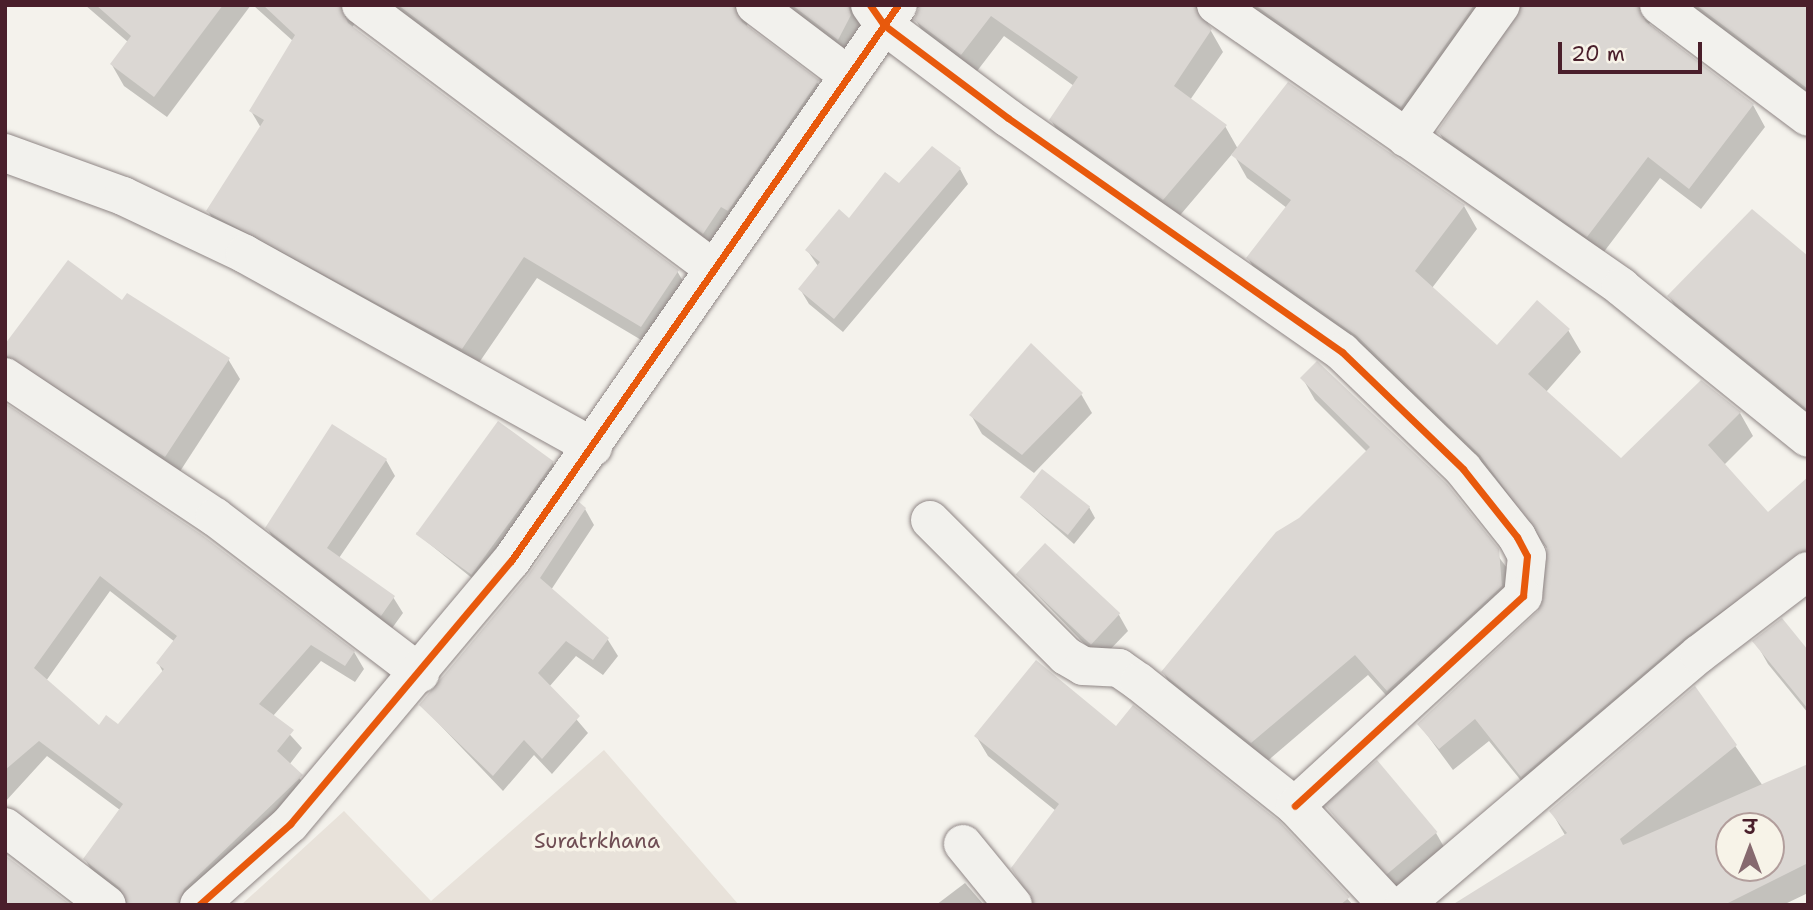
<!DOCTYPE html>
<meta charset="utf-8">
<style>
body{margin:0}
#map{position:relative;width:1813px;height:910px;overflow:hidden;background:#f4f2ec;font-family:"Shantell Sans","Playpen Sans Deva",sans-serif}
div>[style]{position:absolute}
.green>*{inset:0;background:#e8e2da}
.shadow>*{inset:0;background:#0003}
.building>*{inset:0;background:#dbd7d3;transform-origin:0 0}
.roads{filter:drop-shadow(0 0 2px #8f8685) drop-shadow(0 0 2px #8f8685)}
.minor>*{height:38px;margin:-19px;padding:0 19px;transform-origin:19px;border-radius:19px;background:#f2f1ed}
.cycleway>*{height:7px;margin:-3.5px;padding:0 3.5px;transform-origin:3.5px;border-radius:3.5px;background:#e8590c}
span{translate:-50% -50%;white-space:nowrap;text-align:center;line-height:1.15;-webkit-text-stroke:7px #f7f3e8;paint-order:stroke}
.park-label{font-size:21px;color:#6f4c53}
.frame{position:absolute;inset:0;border:7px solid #4a1f2b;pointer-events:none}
.north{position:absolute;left:1715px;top:812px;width:70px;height:70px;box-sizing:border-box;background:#f7f3e8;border:2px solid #b29e9c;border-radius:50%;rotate:0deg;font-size:19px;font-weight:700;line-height:28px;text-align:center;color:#4a1f2b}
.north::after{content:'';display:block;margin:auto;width:24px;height:32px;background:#86696f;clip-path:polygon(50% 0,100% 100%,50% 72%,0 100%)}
.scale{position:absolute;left:1558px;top:42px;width:144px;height:32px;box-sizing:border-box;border:4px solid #4a1f2b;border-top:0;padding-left:9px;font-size:21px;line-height:24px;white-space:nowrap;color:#4a1f2b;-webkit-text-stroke:5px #f7f3e8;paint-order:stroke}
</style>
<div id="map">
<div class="green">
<i style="clip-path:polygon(604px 750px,739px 905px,241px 905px,344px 811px,431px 901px)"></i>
</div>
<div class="shadow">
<i style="clip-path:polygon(85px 5px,251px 5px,167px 117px,124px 86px,112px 65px,128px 42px)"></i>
<i style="clip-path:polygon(253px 5px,878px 5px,850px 60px,749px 14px,747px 26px,817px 82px,830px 103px,716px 254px,365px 5px,352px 28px,677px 271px,690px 293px,653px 347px,537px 278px,474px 370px,221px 233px,208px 211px,261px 128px,251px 111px,293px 41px)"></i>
<i style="clip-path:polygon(891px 5px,1514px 5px,1414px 127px,1218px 6px,1207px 24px,1223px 52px,1190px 100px,1225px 126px,1238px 149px,1464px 206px,1477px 229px,1432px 288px,1497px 347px,1568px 330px,1581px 352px,1546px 392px,1621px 460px,1702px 382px,1740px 413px,1753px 436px,1724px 465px,1768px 515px,1808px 479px,1808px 576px,1535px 798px,1489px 741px,1453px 770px,1419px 724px,1540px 612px,1548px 550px,1495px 478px,1372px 359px,1261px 281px,1248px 258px,1287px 208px,1247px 178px,1233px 153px,1176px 220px,1064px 142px,1051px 120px,1074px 86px,1004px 36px,974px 75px,928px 42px,916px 20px,921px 8px)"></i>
<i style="clip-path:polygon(1519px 5px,1808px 5px,1808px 102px,1662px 6px,1649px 24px,1753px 105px,1765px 127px,1701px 209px,1660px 178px,1600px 257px,1451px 154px,1439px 132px)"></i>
<i style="clip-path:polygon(960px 169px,968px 184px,843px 332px,809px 304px,800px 289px,818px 266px,807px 250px,900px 185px)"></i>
<i style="clip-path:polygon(1808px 258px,1808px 423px,1682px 319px,1669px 296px)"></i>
<i style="clip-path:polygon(123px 303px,228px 359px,240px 379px,177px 476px,13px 372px,5px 358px,5px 347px)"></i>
<i style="clip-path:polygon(1317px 364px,1445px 485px,1510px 572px,1513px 608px,1401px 712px,1368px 675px,1264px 764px,1175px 693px,1163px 672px,1367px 452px,1315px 400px,1303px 379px)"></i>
<i style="clip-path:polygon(1081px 394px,1092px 413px,1034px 473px,982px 434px,971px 415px)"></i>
<i style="clip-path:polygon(evenodd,5px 404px,201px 536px,354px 652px,364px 669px,355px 682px,321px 661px,273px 716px,302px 748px,289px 765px,311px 793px,195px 905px,129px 905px,95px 876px,85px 859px,120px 810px,47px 756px,5px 802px,5px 404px,110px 591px,175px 642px,158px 663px,163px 672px,119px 726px,99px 727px,46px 681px,110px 591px)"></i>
<i style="clip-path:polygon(386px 460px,395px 476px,339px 558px,393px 597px,403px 613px,390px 631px,277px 544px,267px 528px)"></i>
<i style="clip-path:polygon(552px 462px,559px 473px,478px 583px,416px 533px)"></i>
<i style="clip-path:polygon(1022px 498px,1089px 507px,1095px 518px,1074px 544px)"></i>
<i style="clip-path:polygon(585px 509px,594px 525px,551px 590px,608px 640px,618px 656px,603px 675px,576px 656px,549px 687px,588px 733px,552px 774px,534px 755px,503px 791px,421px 705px)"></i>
<i style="clip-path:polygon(1019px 576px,1119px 615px,1128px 631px,1100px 660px)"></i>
<i style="clip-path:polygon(1755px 641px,1808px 653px,1808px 713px,1768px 664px)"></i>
<i style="clip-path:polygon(evenodd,1695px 688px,1763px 786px,1808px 766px,1808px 893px,1783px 905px,1455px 905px,1565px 835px,1551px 811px,1695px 688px,1729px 826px,1771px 826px,1771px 868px,1729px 868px,1729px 826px)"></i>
<i style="clip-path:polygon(1116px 729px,1279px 823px,1353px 905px,1035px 905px,1056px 811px,988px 756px,976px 736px)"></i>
<i style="clip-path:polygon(1328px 807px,1436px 833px,1448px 854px,1399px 891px)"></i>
<i style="clip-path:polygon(965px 883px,984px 905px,936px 905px)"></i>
</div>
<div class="building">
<i style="clip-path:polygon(96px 5px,223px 5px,154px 97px,110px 64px,131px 36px)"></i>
<i style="clip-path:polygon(263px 5px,340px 5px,348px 23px,679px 270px,641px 327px,524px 257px,462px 349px,206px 211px,264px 120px,249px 111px,295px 35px)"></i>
<i style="clip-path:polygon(398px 5px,734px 5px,742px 22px,819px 80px,728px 211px,721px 207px,703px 234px)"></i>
<i style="clip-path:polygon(792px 5px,848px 5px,851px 15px,838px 40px)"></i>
<i style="clip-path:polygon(920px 5px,1194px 5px,1212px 29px,1174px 86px,1227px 125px,1163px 200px,1049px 120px,1078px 77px,991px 16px,961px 55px,914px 20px)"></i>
<i style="clip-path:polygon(1255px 5px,1474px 5px,1401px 107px)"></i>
<i style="clip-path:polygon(1523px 5px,1638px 5px,1646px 22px,1754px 104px,1689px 189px,1648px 157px,1587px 237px,1437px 132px)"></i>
<i style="clip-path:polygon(1696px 5px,1808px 5px,1808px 89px)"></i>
<i style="clip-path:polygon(1288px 82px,1465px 205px,1415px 271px,1497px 345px,1537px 300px,1570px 329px,1528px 374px,1621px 458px,1701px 380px,1741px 412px,1708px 445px,1768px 512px,1808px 477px,1808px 550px,1686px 637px,1521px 777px,1475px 719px,1439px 749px,1417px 724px,1538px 611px,1547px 547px,1480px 455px,1357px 336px,1246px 258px,1291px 200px,1231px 155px)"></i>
<i style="clip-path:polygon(932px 146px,961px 168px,834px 319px,798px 289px,820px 262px,805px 250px,839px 209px,849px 218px,885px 172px,899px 183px)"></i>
<i style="clip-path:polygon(1752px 209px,1808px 256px,1808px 410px,1667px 296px)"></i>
<i style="clip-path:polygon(68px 260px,122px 300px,127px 293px,230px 358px,165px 457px,5px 355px,5px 344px)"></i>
<i style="clip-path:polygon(1031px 343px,1083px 393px,1022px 455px,969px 415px)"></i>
<i style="clip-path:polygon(1317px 361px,1447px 484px,1499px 549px,1502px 586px,1387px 691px,1355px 655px,1251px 743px,1161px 672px,1276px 532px,1299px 518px,1370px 447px,1300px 378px)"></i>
<i style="clip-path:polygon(evenodd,5px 403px,202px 535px,355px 651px,345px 666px,311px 645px,259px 704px,294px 730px,277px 751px,303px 775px,184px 889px,178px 905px,128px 905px,120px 888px,83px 859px,123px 804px,39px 741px,5px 770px,5px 403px,100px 576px,177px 636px,156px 663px,164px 669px,118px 724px,106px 715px,99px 725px,34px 668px,100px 576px)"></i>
<i style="left:498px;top:421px;width:69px;height:140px;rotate:36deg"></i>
<i style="clip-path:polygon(332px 424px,387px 459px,327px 548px,395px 596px,381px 616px,265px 528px)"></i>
<i style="left:1042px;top:469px;width:61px;height:36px;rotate:38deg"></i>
<i style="clip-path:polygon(579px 502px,586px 508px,540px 578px,609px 638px,593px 660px,566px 641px,538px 673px,580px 716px,542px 759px,524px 740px,493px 776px,419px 705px,528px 575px)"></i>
<i style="left:1045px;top:543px;width:103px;height:43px;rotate:43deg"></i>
<i style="clip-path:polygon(1782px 618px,1808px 650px,1808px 709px,1752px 641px)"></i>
<i style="clip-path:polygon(1036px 660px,1116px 726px,1133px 705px,1280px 822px,1350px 897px,1340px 905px,1034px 905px,1011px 868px,1059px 804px,974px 736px)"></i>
<i style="clip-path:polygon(evenodd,1695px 686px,1737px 745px,1620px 839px,1623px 845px,1808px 764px,1808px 863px,1724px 905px,1452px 905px,1567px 833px,1549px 811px,1695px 686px,1729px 826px,1771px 826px,1771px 868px,1729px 868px,1729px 826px)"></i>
<i style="left:1377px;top:760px;width:94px;height:69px;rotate:50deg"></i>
<i style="clip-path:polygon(5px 855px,71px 905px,5px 905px)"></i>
</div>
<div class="roads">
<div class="minor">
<i style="left:361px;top:5px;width:437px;rotate:36.8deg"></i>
<i style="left:755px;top:5px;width:116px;rotate:37deg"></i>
<i style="left:870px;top:5px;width:24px;rotate:55deg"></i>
<i style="left:884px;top:25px;width:155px;rotate:36.9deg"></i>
<i style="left:1008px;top:118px;width:408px;rotate:35deg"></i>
<i style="left:1342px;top:352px;width:168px;rotate:44deg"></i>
<i style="left:1463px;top:469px;width:87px;rotate:51.5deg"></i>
<i style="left:1517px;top:537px;width:21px;rotate:62deg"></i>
<i style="left:1527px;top:556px;width:40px;rotate:95.7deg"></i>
<i style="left:1523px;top:596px;width:310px;rotate:137.4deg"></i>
<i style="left:1216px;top:5px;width:494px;rotate:34.8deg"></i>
<i style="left:1621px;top:287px;width:240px;rotate:38.9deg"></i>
<i style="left:1659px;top:5px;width:186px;rotate:36.9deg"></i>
<i style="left:1406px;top:138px;width:163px;rotate:-54.5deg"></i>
<i style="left:5px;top:153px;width:126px;rotate:20deg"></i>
<i style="left:123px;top:196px;width:135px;rotate:25.4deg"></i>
<i style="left:245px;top:254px;width:398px;rotate:29deg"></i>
<i style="left:5px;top:377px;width:252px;rotate:33.7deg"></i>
<i style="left:215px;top:517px;width:258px;rotate:37.3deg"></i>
<i style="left:930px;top:520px;width:192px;rotate:45deg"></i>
<i style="left:1066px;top:656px;width:20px;rotate:30deg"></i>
<i style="left:1083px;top:666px;width:36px;rotate:3deg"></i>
<i style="left:1119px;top:668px;width:24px;rotate:35deg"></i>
<i style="left:1139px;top:682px;width:199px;rotate:38.5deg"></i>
<i style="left:1295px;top:806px;width:136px;rotate:46.8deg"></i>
<i style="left:5px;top:827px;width:128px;rotate:37.4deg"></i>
<i style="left:963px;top:844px;width:79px;rotate:50.7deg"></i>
<i style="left:199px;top:905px;width:122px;rotate:-41.7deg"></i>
<i style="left:290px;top:824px;width:344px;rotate:-50deg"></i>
<i style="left:511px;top:561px;width:677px;rotate:-55.16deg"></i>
<i style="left:1404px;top:905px;width:387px;rotate:-40.4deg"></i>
<i style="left:1699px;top:654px;width:137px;rotate:-37.3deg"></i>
</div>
</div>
<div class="cycleway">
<i style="left:870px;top:5px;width:24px;rotate:55deg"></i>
<i style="left:884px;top:25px;width:155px;rotate:36.9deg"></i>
<i style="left:1008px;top:118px;width:408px;rotate:35deg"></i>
<i style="left:1342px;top:352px;width:168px;rotate:44deg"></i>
<i style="left:1463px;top:469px;width:87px;rotate:51.5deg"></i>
<i style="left:1517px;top:537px;width:21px;rotate:62deg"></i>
<i style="left:1527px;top:556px;width:40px;rotate:95.7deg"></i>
<i style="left:1523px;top:596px;width:310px;rotate:137.4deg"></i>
<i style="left:199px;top:905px;width:122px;rotate:-41.7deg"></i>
<i style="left:290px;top:824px;width:344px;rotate:-50deg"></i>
<i style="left:511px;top:561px;width:677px;rotate:-55.16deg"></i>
</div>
<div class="park-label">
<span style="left:597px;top:841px">Suratrkhana</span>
</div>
<div class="frame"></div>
<div class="north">उ</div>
<div class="scale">20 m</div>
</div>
